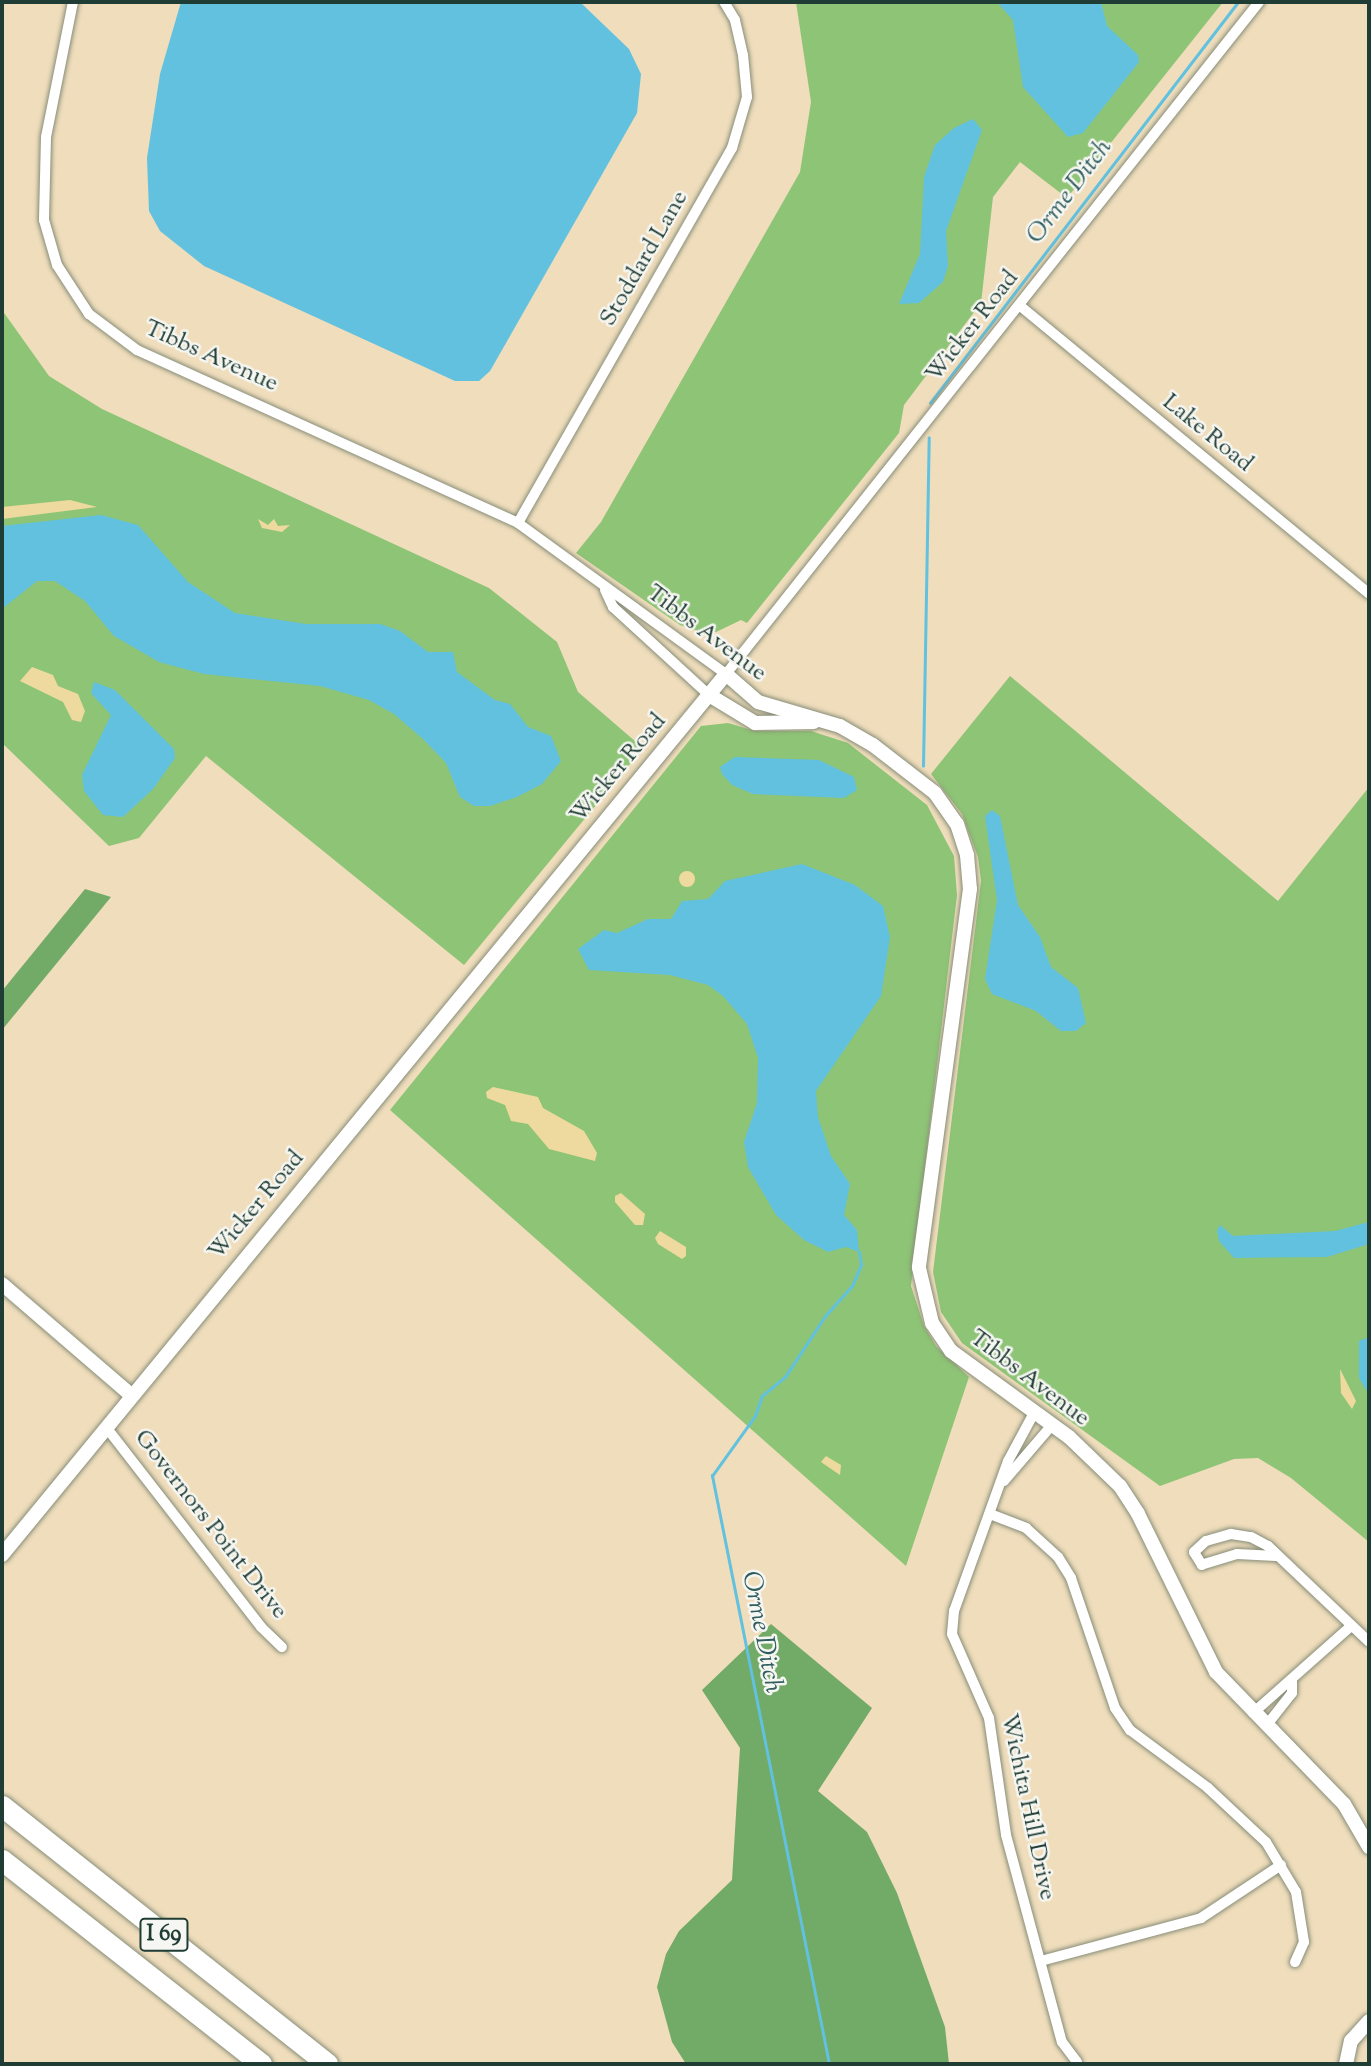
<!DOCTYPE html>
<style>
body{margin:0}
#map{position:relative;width:1371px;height:2066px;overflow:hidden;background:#efddbc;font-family:"Sorts Mill Goudy",serif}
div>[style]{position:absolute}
.green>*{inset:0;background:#8ec476}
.forest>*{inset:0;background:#72aa67}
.sand>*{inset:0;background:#eeda9e}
.round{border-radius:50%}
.water>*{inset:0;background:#61c1df}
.stream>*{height:2.5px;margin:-1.25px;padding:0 1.25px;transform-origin:1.25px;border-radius:1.25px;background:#61c1df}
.roads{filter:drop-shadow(0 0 2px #878d78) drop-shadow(0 0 2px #878d78)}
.minor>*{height:10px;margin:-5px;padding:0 5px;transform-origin:5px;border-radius:5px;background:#fff}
.tertiary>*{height:14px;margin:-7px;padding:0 7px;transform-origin:7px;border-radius:7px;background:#fff}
.motorway>*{height:21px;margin:-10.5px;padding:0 10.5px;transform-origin:10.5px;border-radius:10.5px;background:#fff}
span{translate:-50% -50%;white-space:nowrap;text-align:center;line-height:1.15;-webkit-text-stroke:5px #f6f6f2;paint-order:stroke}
.shield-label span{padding:2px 5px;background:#f6f6f2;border:2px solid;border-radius:5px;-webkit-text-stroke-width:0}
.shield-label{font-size:23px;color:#1f3d34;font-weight:700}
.street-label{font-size:24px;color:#1f3d34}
.water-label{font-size:26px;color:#305e5f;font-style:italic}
.frame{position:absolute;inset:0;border:4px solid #1f3d34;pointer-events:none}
</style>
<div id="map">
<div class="green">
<i style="clip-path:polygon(796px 2px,1223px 2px,1067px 198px,1020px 162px,993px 197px,981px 303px,904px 405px,899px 433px,747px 623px,741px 620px,716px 632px,704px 633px,680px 625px,576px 553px,601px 522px,800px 172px,811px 102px)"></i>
<i style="clip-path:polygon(2px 310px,49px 376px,102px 409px,489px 588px,557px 642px,578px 692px,643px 748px,464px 965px,206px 756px,139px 838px,109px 846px,2px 743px)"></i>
<i style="clip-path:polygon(1010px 676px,1278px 901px,1369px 787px,1369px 1542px,1291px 1478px,1258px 1458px,1234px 1459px,1160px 1486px,962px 1343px,941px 1312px,933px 1272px,981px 881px,978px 857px,962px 814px,931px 774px)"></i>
<i style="clip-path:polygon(728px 723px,755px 731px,811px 731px,848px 743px,927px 805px,954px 856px,957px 895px,911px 1286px,924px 1326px,936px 1346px,969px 1377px,906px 1566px,390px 1110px,701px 726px)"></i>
</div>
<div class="forest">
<i style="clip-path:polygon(85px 889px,111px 897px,2px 1030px,2px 991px)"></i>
<i style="clip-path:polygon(771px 1624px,872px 1708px,818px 1791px,867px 1832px,897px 1893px,945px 2027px,949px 2064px,686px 2064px,672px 2042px,657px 1987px,666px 1954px,679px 1931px,732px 1880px,740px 1748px,702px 1690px)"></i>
</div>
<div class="sand">
<i style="clip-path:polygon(70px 500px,97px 507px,2px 519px,2px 507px)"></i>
<i style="clip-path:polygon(258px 519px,268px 525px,274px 519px,278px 526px,290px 525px,282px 532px,262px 528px)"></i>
<i style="clip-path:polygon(32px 667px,53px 675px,58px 686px,78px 694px,85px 711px,81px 722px,72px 720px,63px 702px,20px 681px)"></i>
<i class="round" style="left:679px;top:871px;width:16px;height:16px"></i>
<i style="clip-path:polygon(493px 1087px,538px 1097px,543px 1108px,584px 1131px,597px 1153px,595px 1161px,549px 1149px,528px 1124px,511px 1121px,505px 1105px,487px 1098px,486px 1092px)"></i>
<i style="clip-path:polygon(621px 1193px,645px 1214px,643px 1225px,635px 1225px,615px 1202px,615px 1196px)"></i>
<i style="clip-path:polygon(660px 1231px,686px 1247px,686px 1256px,682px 1259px,658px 1244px,655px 1238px)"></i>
<i style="clip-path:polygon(1340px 1369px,1356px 1401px,1352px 1409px,1341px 1393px)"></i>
<i style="clip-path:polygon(826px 1456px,841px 1465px,840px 1475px,821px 1462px)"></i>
</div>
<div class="water">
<i style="clip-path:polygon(181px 2px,580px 2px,629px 49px,641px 74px,637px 113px,490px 371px,479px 381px,455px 381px,204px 266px,160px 231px,149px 211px,147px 158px,160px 74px)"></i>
<i style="clip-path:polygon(997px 2px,1101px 2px,1107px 26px,1138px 55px,1139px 62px,1083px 133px,1068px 137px,1023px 87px,1013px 20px)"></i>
<i style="clip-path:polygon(973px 119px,982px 130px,946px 231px,948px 266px,943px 282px,919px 303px,899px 304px,920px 254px,924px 177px,935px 145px,954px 128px)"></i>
<i style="clip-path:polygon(101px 515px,138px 525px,188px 582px,235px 613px,306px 624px,380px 624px,400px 631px,428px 652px,453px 652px,457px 672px,495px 700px,510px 704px,528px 727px,551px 736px,561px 761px,542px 784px,517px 797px,490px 806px,474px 806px,460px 797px,446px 763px,423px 739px,394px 714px,369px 700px,320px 686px,204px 674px,159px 662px,114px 636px,85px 601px,55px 581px,37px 581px,2px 609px,2px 526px)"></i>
<i style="clip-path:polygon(94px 682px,115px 690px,174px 749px,175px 758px,153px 789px,123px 817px,103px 815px,84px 791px,82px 775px,111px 715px,91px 693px)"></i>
<i style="clip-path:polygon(735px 757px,819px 760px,854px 777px,857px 790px,844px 798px,753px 794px,732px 785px,722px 774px,720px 767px)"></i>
<i style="clip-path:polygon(992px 810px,1000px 816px,1018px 905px,1040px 937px,1051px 967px,1078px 988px,1086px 1023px,1076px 1031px,1061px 1031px,1036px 1011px,992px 994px,985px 979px,997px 900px,985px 816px)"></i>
<i style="clip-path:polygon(802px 864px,855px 885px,883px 906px,890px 937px,881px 996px,816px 1091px,818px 1117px,831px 1156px,850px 1184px,844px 1215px,857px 1230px,859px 1252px,846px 1247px,828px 1252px,804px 1240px,776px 1215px,748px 1167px,744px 1142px,757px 1103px,758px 1058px,747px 1024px,723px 996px,708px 985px,670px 975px,589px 970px,578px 949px,604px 930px,617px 933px,648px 919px,671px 919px,682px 901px,708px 899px,725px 881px)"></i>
<i style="clip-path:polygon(1369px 1222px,1369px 1244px,1327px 1257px,1234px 1258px,1219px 1241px,1217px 1231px,1220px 1225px,1233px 1236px,1335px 1231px)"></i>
<i style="clip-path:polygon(1369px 1337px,1369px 1395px,1359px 1378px,1359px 1341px)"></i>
</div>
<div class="stream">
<i style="left:930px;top:403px;width:506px;rotate:-52.47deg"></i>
<i style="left:923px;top:766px;width:328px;rotate:-89deg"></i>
<i style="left:829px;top:2064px;width:600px;rotate:-101.25deg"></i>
<i style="left:712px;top:1476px;width:74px;rotate:-54.4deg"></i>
<i style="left:755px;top:1416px;width:21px;rotate:-71deg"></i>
<i style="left:762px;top:1396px;width:30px;rotate:-40deg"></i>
<i style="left:785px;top:1377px;width:73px;rotate:-56.7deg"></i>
<i style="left:825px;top:1316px;width:40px;rotate:-48deg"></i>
<i style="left:852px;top:1286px;width:23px;rotate:-67deg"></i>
<i style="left:861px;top:1265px;width:13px;rotate:-99deg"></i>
</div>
<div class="roads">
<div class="minor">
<i style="left:73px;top:2px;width:138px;rotate:101.3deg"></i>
<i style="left:46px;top:137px;width:83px;rotate:91.4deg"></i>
<i style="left:44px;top:220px;width:47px;rotate:73.9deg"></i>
<i style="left:57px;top:265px;width:59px;rotate:56.9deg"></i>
<i style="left:89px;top:314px;width:60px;rotate:36.9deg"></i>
<i style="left:137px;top:350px;width:418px;rotate:24.4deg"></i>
<i style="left:518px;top:523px;width:257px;rotate:36deg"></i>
<i style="left:726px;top:674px;width:858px;rotate:-51.58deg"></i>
<i style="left:1019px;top:305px;width:454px;rotate:39.5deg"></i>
<i style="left:518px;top:523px;width:432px;rotate:-60.3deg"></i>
<i style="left:732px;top:148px;width:53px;rotate:-73.6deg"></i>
<i style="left:747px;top:97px;width:42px;rotate:-95.4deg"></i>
<i style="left:743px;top:55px;width:36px;rotate:-103deg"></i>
<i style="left:735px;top:20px;width:21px;rotate:-121deg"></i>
<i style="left:605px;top:590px;width:19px;rotate:65deg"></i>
<i style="left:613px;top:607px;width:130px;rotate:42.5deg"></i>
<i style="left:1034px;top:1413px;width:55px;rotate:118.4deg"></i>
<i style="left:1008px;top:1461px;width:159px;rotate:109.8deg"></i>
<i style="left:954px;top:1611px;width:23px;rotate:95deg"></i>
<i style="left:952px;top:1634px;width:92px;rotate:66.2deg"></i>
<i style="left:989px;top:1718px;width:118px;rotate:81.7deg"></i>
<i style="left:1006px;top:1835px;width:214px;rotate:74.9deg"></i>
<i style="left:1062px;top:2042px;width:25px;rotate:53deg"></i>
<i style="left:106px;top:1427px;width:253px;rotate:52.2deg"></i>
<i style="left:261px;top:1627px;width:29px;rotate:44deg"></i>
<i style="left:1004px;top:1481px;width:74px;rotate:-49.4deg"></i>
<i style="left:990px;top:1514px;width:39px;rotate:21deg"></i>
<i style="left:1026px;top:1528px;width:43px;rotate:42.2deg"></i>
<i style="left:1058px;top:1557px;width:25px;rotate:58deg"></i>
<i style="left:1071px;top:1578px;width:137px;rotate:71.3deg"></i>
<i style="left:1115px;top:1708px;width:27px;rotate:56deg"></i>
<i style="left:1130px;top:1730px;width:97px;rotate:36.6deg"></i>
<i style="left:1208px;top:1788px;width:79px;rotate:43deg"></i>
<i style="left:1266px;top:1842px;width:58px;rotate:59deg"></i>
<i style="left:1296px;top:1892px;width:51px;rotate:80.9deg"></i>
<i style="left:1304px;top:1942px;width:22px;rotate:114deg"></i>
<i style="left:1276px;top:1556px;width:39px;rotate:-177deg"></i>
<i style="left:1237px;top:1554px;width:37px;rotate:163deg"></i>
<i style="left:1202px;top:1565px;width:15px;rotate:-122deg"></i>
<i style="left:1194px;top:1552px;width:16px;rotate:-43deg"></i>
<i style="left:1206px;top:1541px;width:26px;rotate:-16deg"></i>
<i style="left:1231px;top:1534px;width:20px;rotate:9deg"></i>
<i style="left:1251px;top:1537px;width:19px;rotate:28deg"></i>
<i style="left:1268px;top:1546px;width:139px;rotate:43.5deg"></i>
<i style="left:1253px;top:1713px;width:130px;rotate:-41.6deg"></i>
<i style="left:1266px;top:1726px;width:42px;rotate:-51.8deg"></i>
<i style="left:1292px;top:1693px;width:12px;rotate:-90deg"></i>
<i style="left:1041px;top:1961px;width:166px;rotate:-15deg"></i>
<i style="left:1201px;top:1918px;width:96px;rotate:-33.5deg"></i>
</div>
<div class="tertiary">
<i style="left:709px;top:695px;width:54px;rotate:31.3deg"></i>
<i style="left:755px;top:723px;width:59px;rotate:-1deg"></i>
<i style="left:2px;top:1284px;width:170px;rotate:40.7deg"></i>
<i style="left:2px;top:1555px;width:1140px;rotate:-50.59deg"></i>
<i style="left:726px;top:674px;width:43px;rotate:41.2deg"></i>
<i style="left:758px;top:702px;width:85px;rotate:16.3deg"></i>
<i style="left:840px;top:726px;width:38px;rotate:30deg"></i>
<i style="left:873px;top:745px;width:78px;rotate:37.7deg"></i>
<i style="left:935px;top:793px;width:38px;rotate:55deg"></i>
<i style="left:957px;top:824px;width:33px;rotate:72deg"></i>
<i style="left:967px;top:855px;width:34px;rotate:85deg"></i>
<i style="left:970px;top:889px;width:382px;rotate:97.7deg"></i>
<i style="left:919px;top:1268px;width:57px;rotate:76.7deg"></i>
<i style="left:932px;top:1323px;width:34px;rotate:56deg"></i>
<i style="left:951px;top:1351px;width:146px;rotate:36.1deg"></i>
<i style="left:1069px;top:1437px;width:71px;rotate:43.9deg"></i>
<i style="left:1120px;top:1486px;width:33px;rotate:57deg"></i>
<i style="left:1138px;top:1514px;width:176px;rotate:63.7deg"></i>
<i style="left:1216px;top:1672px;width:184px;rotate:45.9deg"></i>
<i style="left:1344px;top:1804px;width:50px;rotate:59.8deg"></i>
<i style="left:1346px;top:2064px;width:24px;rotate:-78deg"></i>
<i style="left:1351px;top:2041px;width:27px;rotate:-48deg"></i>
</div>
<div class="motorway">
<i style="left:2px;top:1806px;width:415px;rotate:38.4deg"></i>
<i style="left:2px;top:1860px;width:330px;rotate:38.2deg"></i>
</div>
</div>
<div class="shield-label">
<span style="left:164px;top:1935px">I 69</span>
</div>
<div class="street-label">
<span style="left:645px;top:259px;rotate:-60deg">Stoddard Lane</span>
<span style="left:973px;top:327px;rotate:-52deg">Wicker Road</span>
<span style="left:211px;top:357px;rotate:24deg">Tibbs Avenue</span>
<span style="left:1207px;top:434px;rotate:39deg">Lake Road</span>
<span style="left:706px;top:634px;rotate:37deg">Tibbs Avenue</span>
<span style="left:619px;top:769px;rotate:-50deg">Wicker Road</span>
<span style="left:257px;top:1206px;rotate:-50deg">Wicker Road</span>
<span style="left:1029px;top:1379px;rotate:37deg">Tibbs Avenue</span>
<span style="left:210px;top:1525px;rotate:52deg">Governors Point Drive</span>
<span style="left:1027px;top:1807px;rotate:78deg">Wichita Hill Drive</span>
</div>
<div class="water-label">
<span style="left:1070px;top:192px;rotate:-53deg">Orme Ditch</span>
<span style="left:761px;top:1632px;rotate:79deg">Orme Ditch</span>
</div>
<div class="frame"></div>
</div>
